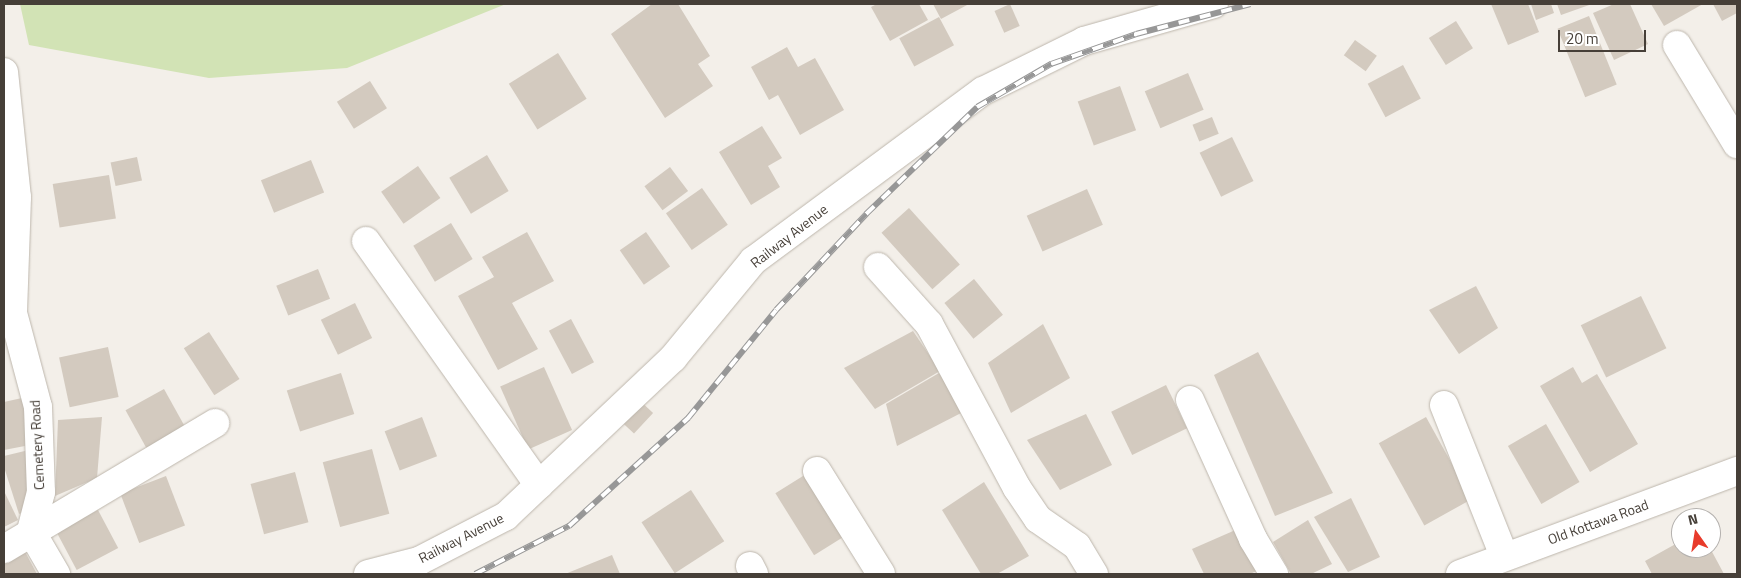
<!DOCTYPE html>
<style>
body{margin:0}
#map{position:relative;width:1741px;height:578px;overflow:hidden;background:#f3efe9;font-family:"Titillium Web",sans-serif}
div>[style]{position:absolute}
.green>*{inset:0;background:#d2e3b5}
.building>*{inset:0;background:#d3cabf;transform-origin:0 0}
.roads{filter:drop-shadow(0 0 1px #bdb6ac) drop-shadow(0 0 1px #bdb6ac)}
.minor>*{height:28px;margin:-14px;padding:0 14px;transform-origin:14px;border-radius:14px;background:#fff}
.rail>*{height:5.5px;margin-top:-2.75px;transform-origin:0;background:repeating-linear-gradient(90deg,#fff 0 11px,#979797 0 22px);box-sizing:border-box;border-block:1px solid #979797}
span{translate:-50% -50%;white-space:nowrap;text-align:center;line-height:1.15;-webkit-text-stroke:4px #fff;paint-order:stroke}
.street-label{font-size:14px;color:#463f38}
.frame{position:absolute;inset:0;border:5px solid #463f38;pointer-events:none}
.north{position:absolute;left:1671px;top:508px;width:50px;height:50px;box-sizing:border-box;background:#fff;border:1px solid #b5b2af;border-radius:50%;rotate:347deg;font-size:14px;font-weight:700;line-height:20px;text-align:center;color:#463f38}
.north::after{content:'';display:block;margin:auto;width:18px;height:22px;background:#e83b2b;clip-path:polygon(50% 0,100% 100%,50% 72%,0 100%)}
.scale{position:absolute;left:1558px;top:30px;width:88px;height:22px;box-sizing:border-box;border:2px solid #463f38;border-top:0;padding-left:6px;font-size:15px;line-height:18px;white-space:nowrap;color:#463f38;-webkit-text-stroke:4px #fff;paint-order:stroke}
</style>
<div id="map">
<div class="green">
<i style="clip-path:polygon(20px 4px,506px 4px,347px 68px,209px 78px,29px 45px)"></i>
</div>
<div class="building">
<i style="clip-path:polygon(652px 4px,678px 4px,710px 56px,698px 64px,713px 86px,665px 118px,611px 34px)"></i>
<i style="clip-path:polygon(877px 4px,919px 4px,928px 20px,890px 41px,871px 7px)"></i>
<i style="clip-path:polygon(933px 4px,969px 4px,941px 19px)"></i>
<i style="left:1010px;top:4px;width:24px;height:17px;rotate:66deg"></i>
<i style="clip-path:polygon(1491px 4px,1528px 4px,1539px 32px,1508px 45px)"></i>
<i style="clip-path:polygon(1531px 4px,1551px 4px,1554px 13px,1536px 20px)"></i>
<i style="clip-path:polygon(1557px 4px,1592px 4px,1561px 15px)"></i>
<i style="clip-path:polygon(1614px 4px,1630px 4px,1648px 44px,1614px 60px,1593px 13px)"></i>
<i style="clip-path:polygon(1651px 4px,1703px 4px,1664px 26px)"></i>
<i style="clip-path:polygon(1713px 4px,1737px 4px,1737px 13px,1722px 21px)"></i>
<i style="left:1589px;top:16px;width:74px;height:34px;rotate:68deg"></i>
<i style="left:939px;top:17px;width:32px;height:45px;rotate:62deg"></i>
<i style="left:1456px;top:21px;width:32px;height:32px;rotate:58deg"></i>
<i style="left:1355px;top:40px;width:27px;height:19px;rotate:36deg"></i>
<i style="clip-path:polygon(787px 47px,798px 67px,815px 58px,844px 110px,800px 135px,778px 95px,769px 100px,751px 67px)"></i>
<i style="left:558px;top:53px;width:54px;height:58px;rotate:58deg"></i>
<i style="left:1403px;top:65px;width:38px;height:40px;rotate:62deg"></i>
<i style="left:1188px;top:73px;width:40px;height:47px;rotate:67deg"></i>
<i style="left:370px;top:81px;width:32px;height:39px;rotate:58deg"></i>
<i style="left:1120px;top:86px;width:47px;height:45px;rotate:70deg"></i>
<i style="left:1212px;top:117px;width:18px;height:21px;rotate:68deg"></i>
<i style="clip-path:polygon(762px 126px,782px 158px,768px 166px,780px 187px,751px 205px,719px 152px)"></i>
<i style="left:1232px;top:137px;width:49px;height:36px;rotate:64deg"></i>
<i style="left:487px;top:155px;width:42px;height:44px;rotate:59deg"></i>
<i style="left:137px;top:157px;width:24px;height:27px;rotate:78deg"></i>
<i style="left:311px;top:160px;width:35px;height:54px;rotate:68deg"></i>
<i style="left:418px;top:166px;width:39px;height:45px;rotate:55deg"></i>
<i style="left:670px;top:167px;width:30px;height:32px;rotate:53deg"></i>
<i style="left:109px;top:175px;width:44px;height:57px;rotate:81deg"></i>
<i style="left:702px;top:188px;width:45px;height:44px;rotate:55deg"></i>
<i style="left:1087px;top:189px;width:39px;height:66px;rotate:66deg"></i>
<i style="left:909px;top:208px;width:76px;height:37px;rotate:48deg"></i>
<i style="left:451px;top:223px;width:42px;height:44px;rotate:59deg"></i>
<i style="clip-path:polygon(527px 232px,554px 281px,512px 303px,538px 349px,498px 370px,458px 296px,494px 277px,482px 257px)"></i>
<i style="left:646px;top:232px;width:42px;height:32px;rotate:55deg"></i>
<i style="left:318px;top:269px;width:32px;height:45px;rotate:68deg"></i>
<i style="left:974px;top:279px;width:46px;height:38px;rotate:51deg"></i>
<i style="clip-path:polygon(1476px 286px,1498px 328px,1459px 354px,1429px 310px)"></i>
<i style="left:1641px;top:296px;width:58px;height:67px;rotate:64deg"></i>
<i style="left:355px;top:303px;width:39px;height:38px;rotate:64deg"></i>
<i style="left:571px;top:319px;width:49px;height:25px;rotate:62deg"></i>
<i style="clip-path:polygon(1043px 324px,1070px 378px,1011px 413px,988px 363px)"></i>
<i style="clip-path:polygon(913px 331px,940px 371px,875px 409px,844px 368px)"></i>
<i style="left:209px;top:332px;width:56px;height:30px;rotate:57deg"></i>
<i style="left:108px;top:347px;width:51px;height:50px;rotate:78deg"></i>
<i style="clip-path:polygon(1258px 352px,1333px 493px,1275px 516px,1214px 375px)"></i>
<i style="left:544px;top:367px;width:69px;height:48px;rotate:66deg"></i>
<i style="clip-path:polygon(1573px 367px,1582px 383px,1597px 374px,1638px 444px,1590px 472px,1540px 386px)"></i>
<i style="left:341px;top:373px;width:43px;height:57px;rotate:72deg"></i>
<i style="clip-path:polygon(939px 373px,963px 412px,897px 446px,886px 404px)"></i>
<i style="left:1166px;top:385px;width:48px;height:61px;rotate:64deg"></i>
<i style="left:164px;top:389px;width:43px;height:44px;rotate:61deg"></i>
<i style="clip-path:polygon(22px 398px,30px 445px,4px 450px,4px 402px)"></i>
<i style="left:637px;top:398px;width:22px;height:28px;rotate:43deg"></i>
<i style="clip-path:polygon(1086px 414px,1112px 465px,1060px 490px,1027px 440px)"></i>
<i style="clip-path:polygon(102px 417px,97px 478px,55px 496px,58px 420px)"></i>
<i style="left:422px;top:417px;width:42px;height:40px;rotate:69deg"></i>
<i style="left:1426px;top:417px;width:94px;height:54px;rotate:61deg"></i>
<i style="left:1546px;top:424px;width:67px;height:44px;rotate:60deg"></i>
<i style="clip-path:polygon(33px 449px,32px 508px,19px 514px,4px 467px,4px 456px)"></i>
<i style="left:372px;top:449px;width:67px;height:51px;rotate:75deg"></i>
<i style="left:811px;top:471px;width:73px;height:42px;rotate:58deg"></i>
<i style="left:295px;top:472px;width:52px;height:46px;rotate:75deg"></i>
<i style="left:166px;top:476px;width:53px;height:49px;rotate:69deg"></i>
<i style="clip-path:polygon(984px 482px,1029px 556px,997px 574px,981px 574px,942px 510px)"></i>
<i style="left:691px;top:490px;width:61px;height:59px;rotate:57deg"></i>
<i style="clip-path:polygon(4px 491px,18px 520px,4px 527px)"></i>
<i style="clip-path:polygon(1351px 498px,1380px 557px,1348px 572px,1314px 517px)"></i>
<i style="left:98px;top:510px;width:43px;height:47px;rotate:62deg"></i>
<i style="clip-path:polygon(1308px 520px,1332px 564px,1311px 574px,1291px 574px,1273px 542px)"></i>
<i style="clip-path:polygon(1240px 528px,1263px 568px,1250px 574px,1204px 574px,1192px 549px)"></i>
<i style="clip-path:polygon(1681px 541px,1681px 548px,1710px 548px,1724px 574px,1652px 574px,1645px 561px)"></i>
<i style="clip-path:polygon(23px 548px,37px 574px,4px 574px,4px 558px)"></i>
<i style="clip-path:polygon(612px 555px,620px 574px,565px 574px)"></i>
</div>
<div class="roads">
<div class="minor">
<i style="left:1677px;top:45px;width:116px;rotate:58.8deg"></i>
<i style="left:4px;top:72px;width:126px;rotate:84.1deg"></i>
<i style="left:17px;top:197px;width:116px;rotate:92deg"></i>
<i style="left:13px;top:313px;width:97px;rotate:75.1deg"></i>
<i style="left:38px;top:407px;width:85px;rotate:88deg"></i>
<i style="left:41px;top:492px;width:40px;rotate:104.4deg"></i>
<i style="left:31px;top:531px;width:50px;rotate:59.8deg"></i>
<i style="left:366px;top:241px;width:299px;rotate:54.7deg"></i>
<i style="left:878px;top:267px;width:76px;rotate:48.2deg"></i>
<i style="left:929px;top:324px;width:186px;rotate:61.8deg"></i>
<i style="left:1017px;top:488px;width:37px;rotate:56deg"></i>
<i style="left:1038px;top:519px;width:47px;rotate:34.7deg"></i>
<i style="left:1077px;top:546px;width:33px;rotate:59deg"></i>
<i style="left:1190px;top:400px;width:153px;rotate:65.6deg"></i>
<i style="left:1253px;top:539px;width:41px;rotate:59deg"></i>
<i style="left:1444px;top:405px;width:162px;rotate:68.3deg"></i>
<i style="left:817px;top:471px;width:121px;rotate:58.1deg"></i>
<i style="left:4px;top:549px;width:246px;rotate:-30.8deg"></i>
<i style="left:750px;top:566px;width:9px;rotate:63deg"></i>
<i style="left:368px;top:574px;width:53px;rotate:-14.3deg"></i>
<i style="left:419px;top:561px;width:98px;rotate:-27.3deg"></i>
<i style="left:506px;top:516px;width:230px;rotate:-43.4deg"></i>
<i style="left:673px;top:358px;width:126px;rotate:-50.5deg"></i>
<i style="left:753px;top:261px;width:286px;rotate:-36.5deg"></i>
<i style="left:983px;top:91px;width:113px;rotate:-26.3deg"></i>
<i style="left:1084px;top:41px;width:135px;rotate:-15.9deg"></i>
<i style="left:1460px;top:574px;width:296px;rotate:-20.4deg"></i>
</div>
</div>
<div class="rail">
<i style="left:475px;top:574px;width:106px;rotate:-27.1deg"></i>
<i style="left:569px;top:526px;width:161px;rotate:-42.2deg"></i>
<i style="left:688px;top:418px;width:139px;rotate:-50.8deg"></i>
<i style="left:776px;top:310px;width:132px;rotate:-46.8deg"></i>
<i style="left:866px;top:214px;width:154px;rotate:-43.9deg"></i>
<i style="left:977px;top:107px;width:86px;rotate:-30.2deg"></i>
<i style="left:1051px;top:64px;width:90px;rotate:-19.4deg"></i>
<i style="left:1136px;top:34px;width:118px;rotate:-14.7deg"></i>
</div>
<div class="street-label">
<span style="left:789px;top:236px;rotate:-38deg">Railway Avenue</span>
<span style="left:37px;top:445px;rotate:-93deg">Cemetery Road</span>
<span style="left:1598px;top:522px;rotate:-20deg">Old Kottawa Road</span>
<span style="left:461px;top:538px;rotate:-27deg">Railway Avenue</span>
</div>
<div class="frame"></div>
<div class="north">N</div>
<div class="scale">20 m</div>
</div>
